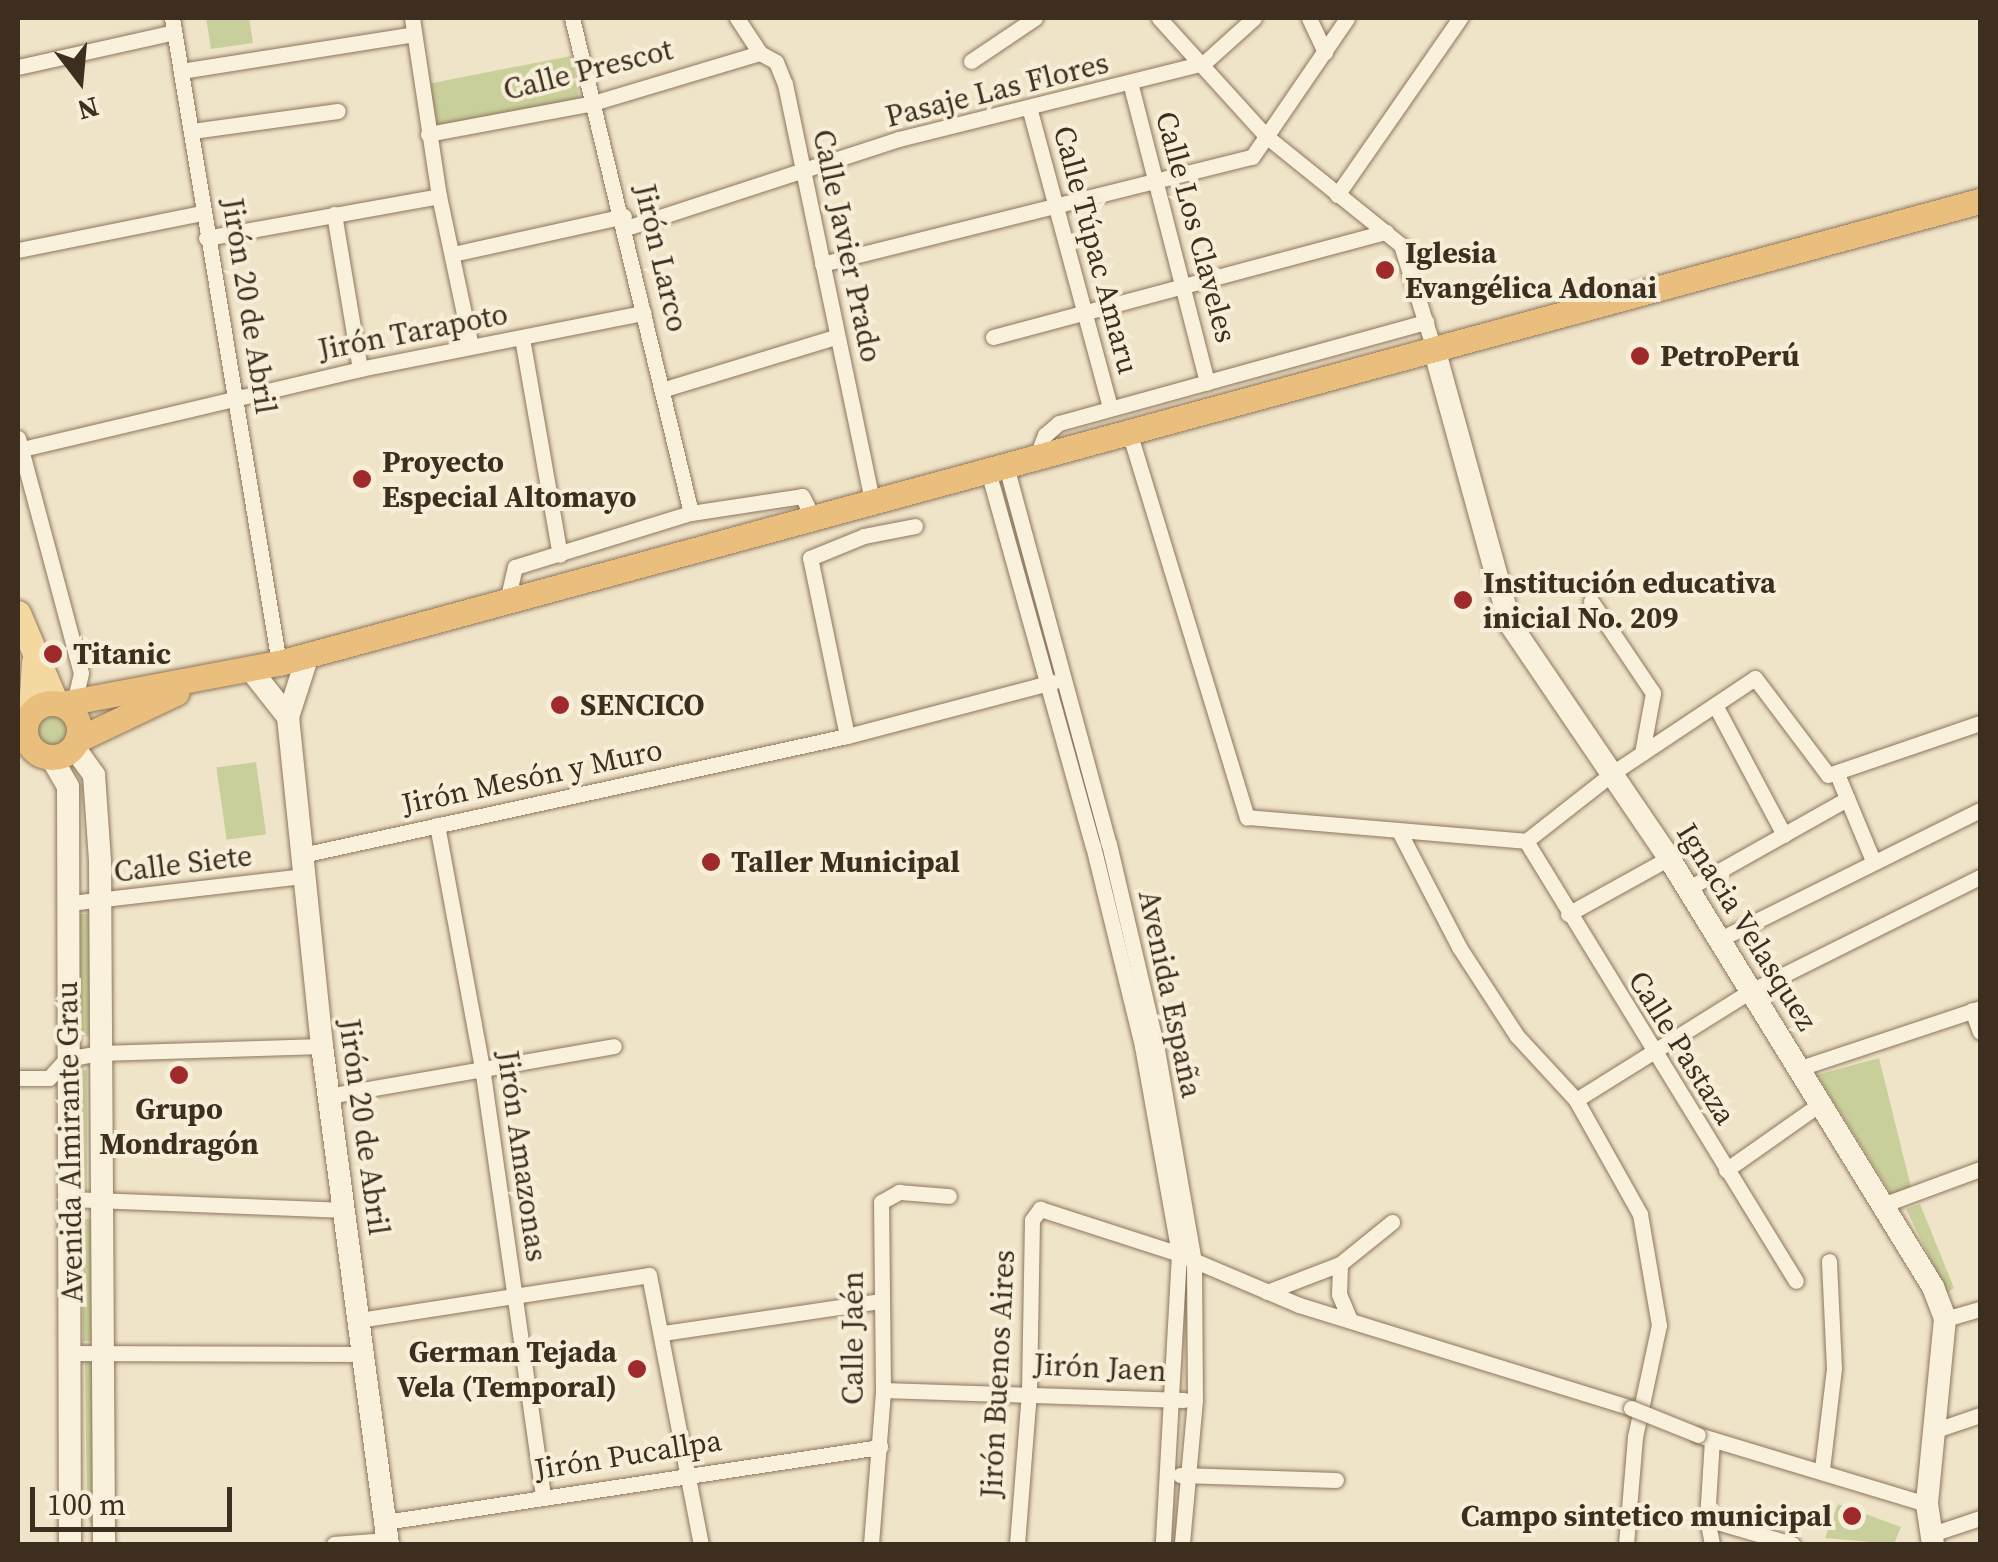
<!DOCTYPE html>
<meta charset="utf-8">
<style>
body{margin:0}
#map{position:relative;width:1998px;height:1562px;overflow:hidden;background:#f0e4c8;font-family:"Source Serif 4",serif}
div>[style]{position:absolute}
.green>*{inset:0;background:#c9cf9b;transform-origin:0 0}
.round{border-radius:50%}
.roads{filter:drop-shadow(0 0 2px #8d765c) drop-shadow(0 0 2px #8d765c)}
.minor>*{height:15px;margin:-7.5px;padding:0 7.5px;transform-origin:7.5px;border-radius:7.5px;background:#faf1dc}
.secondary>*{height:22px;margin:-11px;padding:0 11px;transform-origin:11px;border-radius:11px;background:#faf1dc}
.primary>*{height:25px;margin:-12.5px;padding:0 12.5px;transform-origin:12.5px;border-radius:12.5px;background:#f3d9a0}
.trunk>*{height:25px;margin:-12.5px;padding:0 12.5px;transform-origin:12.5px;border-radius:12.5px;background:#eabe7c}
.trunk>.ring{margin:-12.5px;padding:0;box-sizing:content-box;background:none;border:25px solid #eabe7c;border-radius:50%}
.bridges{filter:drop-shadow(0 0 2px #8d765c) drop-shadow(0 0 2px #8d765c)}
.minor-bridge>*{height:15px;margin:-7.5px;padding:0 7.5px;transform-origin:7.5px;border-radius:7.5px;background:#faf1dc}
.dots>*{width:28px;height:28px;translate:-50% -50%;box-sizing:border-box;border:5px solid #f7eed8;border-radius:50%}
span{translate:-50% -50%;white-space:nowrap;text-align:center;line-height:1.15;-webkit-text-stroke:8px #f7eed8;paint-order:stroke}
.street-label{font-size:30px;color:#3d2e20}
.poi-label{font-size:30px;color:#3d2e20;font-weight:700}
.left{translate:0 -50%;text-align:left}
.right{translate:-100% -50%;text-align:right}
.frame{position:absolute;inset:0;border:20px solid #3d2e20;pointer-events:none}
.north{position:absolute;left:30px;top:30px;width:100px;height:100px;-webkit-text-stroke:8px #f7eed8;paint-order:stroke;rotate:164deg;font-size:28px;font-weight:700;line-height:40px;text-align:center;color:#3d2e20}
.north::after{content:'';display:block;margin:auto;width:35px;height:45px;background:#3d2e20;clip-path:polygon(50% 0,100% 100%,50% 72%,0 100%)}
.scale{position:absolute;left:30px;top:1487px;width:202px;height:45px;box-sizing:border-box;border:5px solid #3d2e20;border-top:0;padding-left:12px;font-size:30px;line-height:35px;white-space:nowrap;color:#3d2e20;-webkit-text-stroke:8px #f7eed8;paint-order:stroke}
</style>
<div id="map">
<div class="green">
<i style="clip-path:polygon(206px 18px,249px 18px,253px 43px,211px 49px)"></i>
<i style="left:571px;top:56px;width:43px;height:145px;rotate:79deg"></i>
<i class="round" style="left:34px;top:710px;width:40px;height:40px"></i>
<i style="left:256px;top:762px;width:73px;height:40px;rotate:82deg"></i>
<i style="left:76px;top:914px;width:14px;height:122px"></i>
<i style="clip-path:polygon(1879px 1058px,1912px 1191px,1895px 1200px,1817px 1075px)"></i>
<i style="left:80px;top:1070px;width:7px;height:121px"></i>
<i style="clip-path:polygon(1920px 1204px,1954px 1288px,1947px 1293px,1906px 1209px)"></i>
<i style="left:83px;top:1219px;width:9px;height:122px"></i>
<i style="clip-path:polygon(99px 1356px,99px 1536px,87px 1517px,85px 1357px)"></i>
<i style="clip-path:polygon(1838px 1504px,1901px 1527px,1894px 1544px,1825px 1538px)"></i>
</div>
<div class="roads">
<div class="minor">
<i style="left:172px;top:18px;width:654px;rotate:80.58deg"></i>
<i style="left:412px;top:18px;width:180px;rotate:81.4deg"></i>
<i style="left:439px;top:196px;width:153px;rotate:78deg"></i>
<i style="left:572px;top:18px;width:509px;rotate:76.48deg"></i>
<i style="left:737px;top:18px;width:42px;rotate:56.7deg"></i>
<i style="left:760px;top:53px;width:18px;rotate:29deg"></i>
<i style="left:776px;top:62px;width:24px;rotate:68deg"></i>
<i style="left:785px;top:84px;width:427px;rotate:78.2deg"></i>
<i style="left:1159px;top:18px;width:159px;rotate:47.8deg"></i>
<i style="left:1266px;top:136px;width:174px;rotate:38.9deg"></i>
<i style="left:1401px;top:245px;width:112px;rotate:72.4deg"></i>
<i style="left:1309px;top:18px;width:38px;rotate:65deg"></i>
<i style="left:971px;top:61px;width:77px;rotate:-33.9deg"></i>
<i style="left:18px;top:67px;width:160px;rotate:-12.6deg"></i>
<i style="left:181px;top:71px;width:236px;rotate:-9deg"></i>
<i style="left:1131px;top:86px;width:306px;rotate:75.6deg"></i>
<i style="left:1029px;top:107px;width:311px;rotate:74.9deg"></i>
<i style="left:192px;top:131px;width:147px;rotate:-7.8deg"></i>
<i style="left:428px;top:134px;width:168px;rotate:-10.6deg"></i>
<i style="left:593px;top:103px;width:174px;rotate:-16.7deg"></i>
<i style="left:1337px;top:195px;width:216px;rotate:-55.2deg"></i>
<i style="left:334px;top:214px;width:157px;rotate:80.5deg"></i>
<i style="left:626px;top:228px;width:287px;rotate:-18.1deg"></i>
<i style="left:899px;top:139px;width:314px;rotate:-14deg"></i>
<i style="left:1204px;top:63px;width:67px;rotate:-42deg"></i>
<i style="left:206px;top:238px;width:237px;rotate:-10.2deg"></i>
<i style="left:18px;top:250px;width:188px;rotate:-11.4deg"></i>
<i style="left:453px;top:254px;width:175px;rotate:-12.5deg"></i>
<i style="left:822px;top:264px;width:443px;rotate:-14deg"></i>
<i style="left:1252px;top:157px;width:168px;rotate:-55.6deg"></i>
<i style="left:993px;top:337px;width:407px;rotate:-15deg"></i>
<i style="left:522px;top:338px;width:220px;rotate:80.1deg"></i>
<i style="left:665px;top:389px;width:178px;rotate:-17deg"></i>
<i style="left:1130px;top:435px;width:400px;rotate:73deg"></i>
<i style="left:1247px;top:817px;width:280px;rotate:4.9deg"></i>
<i style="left:1526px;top:841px;width:112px;rotate:-38.1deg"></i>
<i style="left:1614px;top:772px;width:169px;rotate:-33.7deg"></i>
<i style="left:1755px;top:678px;width:121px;rotate:53deg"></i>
<i style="left:1828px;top:775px;width:161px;rotate:-18.9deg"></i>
<i style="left:18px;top:438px;width:243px;rotate:75deg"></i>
<i style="left:81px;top:673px;width:28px;rotate:103deg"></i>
<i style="left:18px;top:450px;width:351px;rotate:-13.3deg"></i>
<i style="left:360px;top:369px;width:289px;rotate:-11.2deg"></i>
<i style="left:1036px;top:458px;width:25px;rotate:-69deg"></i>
<i style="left:1045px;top:435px;width:18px;rotate:-41deg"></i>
<i style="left:1059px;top:423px;width:381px;rotate:-15.4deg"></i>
<i style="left:1006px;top:466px;width:392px;rotate:74.8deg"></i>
<i style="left:1109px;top:844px;width:205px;rotate:76.8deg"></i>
<i style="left:1156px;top:1044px;width:220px;rotate:80.1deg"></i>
<i style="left:1194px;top:1261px;width:139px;rotate:89.6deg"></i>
<i style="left:1195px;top:1400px;width:145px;rotate:95.2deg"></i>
<i style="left:988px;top:471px;width:389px;rotate:74.4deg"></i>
<i style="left:1093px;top:846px;width:206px;rotate:76.2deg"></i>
<i style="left:1142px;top:1046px;width:211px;rotate:79.9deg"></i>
<i style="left:1179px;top:1254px;width:290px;rotate:93.2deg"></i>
<i style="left:507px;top:601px;width:35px;rotate:-77deg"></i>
<i style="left:515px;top:567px;width:184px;rotate:-17.1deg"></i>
<i style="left:691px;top:513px;width:112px;rotate:-8.7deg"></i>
<i style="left:802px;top:496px;width:25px;rotate:63deg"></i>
<i style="left:1591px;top:601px;width:111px;rotate:56deg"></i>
<i style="left:1653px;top:693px;width:61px;rotate:100.4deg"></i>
<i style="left:1715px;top:705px;width:147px;rotate:62deg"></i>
<i style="left:847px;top:736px;width:182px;rotate:-101.7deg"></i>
<i style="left:810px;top:558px;width:58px;rotate:-22.2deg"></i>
<i style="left:864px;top:536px;width:52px;rotate:-11.1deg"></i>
<i style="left:1837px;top:774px;width:91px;rotate:67.4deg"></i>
<i style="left:437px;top:825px;width:253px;rotate:79.5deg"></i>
<i style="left:483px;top:1074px;width:425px;rotate:81.9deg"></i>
<i style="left:1400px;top:833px;width:128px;rotate:62.6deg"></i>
<i style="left:1459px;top:947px;width:106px;rotate:56.9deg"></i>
<i style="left:1517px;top:1036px;width:87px;rotate:47.3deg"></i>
<i style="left:1576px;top:1100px;width:131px;rotate:60.7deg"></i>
<i style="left:1640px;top:1214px;width:113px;rotate:80.3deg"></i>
<i style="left:1659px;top:1325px;width:115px;rotate:102.1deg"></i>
<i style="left:1635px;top:1437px;width:107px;rotate:94.8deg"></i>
<i style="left:1526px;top:841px;width:516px;rotate:58.47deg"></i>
<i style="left:302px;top:855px;width:558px;rotate:-12.32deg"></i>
<i style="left:847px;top:736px;width:213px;rotate:-14.7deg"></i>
<i style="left:1687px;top:889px;width:184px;rotate:-29.4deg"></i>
<i style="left:70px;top:903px;width:235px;rotate:-6.6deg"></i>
<i style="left:1568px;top:914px;width:115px;rotate:-29deg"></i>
<i style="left:1718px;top:940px;width:292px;rotate:-26.4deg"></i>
<i style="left:1972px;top:1010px;width:23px;rotate:70deg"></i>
<i style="left:1800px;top:1068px;width:190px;rotate:-18.4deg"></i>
<i style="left:18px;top:1078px;width:31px"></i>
<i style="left:49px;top:1078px;width:25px;rotate:-48deg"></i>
<i style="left:66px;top:1059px;width:35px;rotate:-10deg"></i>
<i style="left:100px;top:1053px;width:222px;rotate:-1.8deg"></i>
<i style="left:328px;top:1096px;width:290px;rotate:-9.9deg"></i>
<i style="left:1576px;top:1100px;width:204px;rotate:-32deg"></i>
<i style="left:1749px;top:992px;width:258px;rotate:-26.5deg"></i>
<i style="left:1726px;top:1170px;width:111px;rotate:-35.1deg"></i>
<i style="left:71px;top:1199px;width:274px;rotate:2.3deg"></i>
<i style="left:1885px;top:1204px;width:101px;rotate:-20.2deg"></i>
<i style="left:1267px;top:1292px;width:78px;rotate:-21deg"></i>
<i style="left:1945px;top:1319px;width:36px;rotate:-16deg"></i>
<i style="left:359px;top:1320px;width:293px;rotate:-8.8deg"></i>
<i style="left:649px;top:1275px;width:274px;rotate:79.1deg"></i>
<i style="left:1350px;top:1320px;width:28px;rotate:-113deg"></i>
<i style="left:1339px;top:1294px;width:30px;rotate:-88deg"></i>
<i style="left:1340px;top:1264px;width:67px;rotate:-38.9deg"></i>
<i style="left:663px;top:1333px;width:218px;rotate:-8.4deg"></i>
<i style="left:71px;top:1353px;width:292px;rotate:0.2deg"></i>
<i style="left:883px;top:1390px;width:301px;rotate:1.9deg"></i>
<i style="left:1939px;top:1429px;width:43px;rotate:-18.9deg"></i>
<i style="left:1698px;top:1435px;width:239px;rotate:16.8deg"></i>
<i style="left:1822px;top:1469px;width:102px;rotate:-83.2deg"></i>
<i style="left:1834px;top:1368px;width:107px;rotate:-92.7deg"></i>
<i style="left:1180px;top:1475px;width:156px;rotate:1.8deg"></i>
<i style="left:1707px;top:1519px;width:89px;rotate:16.4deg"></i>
<i style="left:385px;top:1522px;width:501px;rotate:-8.62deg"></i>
<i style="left:1932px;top:1534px;width:51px;rotate:-18.4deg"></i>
<i style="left:334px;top:1544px;width:53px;rotate:-4.3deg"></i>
<i style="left:871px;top:1544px;width:154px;rotate:-85.5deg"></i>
<i style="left:883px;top:1390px;width:188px;rotate:-90.6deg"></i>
<i style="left:881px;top:1202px;width:21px;rotate:-29deg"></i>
<i style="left:899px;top:1192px;width:50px;rotate:4.6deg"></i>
<i style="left:1017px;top:1544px;width:153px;rotate:-85.5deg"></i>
<i style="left:1029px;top:1391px;width:171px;rotate:-89deg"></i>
<i style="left:1032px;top:1220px;width:14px;rotate:-54deg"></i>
<i style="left:1040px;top:1209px;width:146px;rotate:17.9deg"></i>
<i style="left:1179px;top:1254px;width:130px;rotate:23deg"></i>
<i style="left:1299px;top:1305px;width:348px;rotate:17.2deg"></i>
<i style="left:1712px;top:1544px;width:25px;rotate:-101deg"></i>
<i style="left:1707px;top:1519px;width:80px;rotate:-86.4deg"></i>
</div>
<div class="secondary">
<i style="left:1435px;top:352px;width:282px;rotate:74.6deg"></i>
<i style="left:1510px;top:624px;width:283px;rotate:55.8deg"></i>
<i style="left:1669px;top:858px;width:504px;rotate:58.39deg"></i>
<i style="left:1933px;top:1287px;width:34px;rotate:69deg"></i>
<i style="left:1945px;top:1319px;width:186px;rotate:95.6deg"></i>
<i style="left:1927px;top:1504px;width:40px;rotate:81.5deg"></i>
<i style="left:308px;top:655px;width:65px;rotate:107.9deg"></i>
<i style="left:288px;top:717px;width:331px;rotate:84.1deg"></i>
<i style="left:322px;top:1046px;width:502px;rotate:82.45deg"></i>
<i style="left:251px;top:670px;width:60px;rotate:51.8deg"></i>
<i style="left:73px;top:746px;width:36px;rotate:54deg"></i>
<i style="left:94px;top:775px;width:86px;rotate:86deg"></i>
<i style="left:100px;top:861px;width:683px;rotate:89.66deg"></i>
<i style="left:51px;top:757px;width:34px;rotate:60deg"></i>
<i style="left:68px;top:787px;width:757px;rotate:89.85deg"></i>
</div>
<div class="primary">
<i style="left:18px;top:613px;width:98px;rotate:67.1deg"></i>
<i style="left:31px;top:711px;width:49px;rotate:-86.5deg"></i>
</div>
<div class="trunk">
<i class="ring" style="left:25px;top:703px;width:29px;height:29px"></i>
<i style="left:61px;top:704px;width:222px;rotate:-10.7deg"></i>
<i style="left:279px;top:663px;width:1763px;rotate:-15.2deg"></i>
<i style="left:77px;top:740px;width:110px;rotate:-25.4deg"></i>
</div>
</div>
<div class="bridges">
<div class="minor-bridge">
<i style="left:1631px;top:1408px;width:72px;rotate:21.9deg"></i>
</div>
</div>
<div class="dots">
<i style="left:1385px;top:270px;background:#9e2a2b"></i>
<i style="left:1640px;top:356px;background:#9e2a2b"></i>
<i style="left:362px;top:479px;background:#9e2a2b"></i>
<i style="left:1463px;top:600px;background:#9e2a2b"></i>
<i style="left:53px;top:654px;background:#9e2a2b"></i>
<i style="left:560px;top:705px;background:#9e2a2b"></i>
<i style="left:711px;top:862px;background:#9e2a2b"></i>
<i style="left:179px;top:1075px;background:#9e2a2b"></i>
<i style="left:637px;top:1369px;background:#9e2a2b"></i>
<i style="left:1852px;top:1516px;background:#9e2a2b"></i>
</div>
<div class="street-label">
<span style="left:588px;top:70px;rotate:-14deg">Calle Prescot</span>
<span style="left:997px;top:90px;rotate:-14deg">Pasaje Las Flores</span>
<span style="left:1196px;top:227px;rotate:75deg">Calle Los Claveles</span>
<span style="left:847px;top:246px;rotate:78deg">Calle Javier Prado</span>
<span style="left:1096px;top:250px;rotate:75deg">Calle Túpac Amaru</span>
<span style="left:661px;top:258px;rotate:77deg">Jirón Larco</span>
<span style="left:249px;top:306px;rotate:81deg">Jirón 20 de Abril</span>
<span style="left:413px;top:332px;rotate:-11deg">Jirón Tarapoto</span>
<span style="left:532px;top:777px;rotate:-12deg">Jirón Mesón y Muro</span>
<span style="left:183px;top:864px;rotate:-7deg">Calle Siete</span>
<span style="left:1747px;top:927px;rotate:58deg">Ignacia Velasquez</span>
<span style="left:1170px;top:994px;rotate:78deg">Avenida España</span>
<span style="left:1682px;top:1048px;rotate:58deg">Calle Pastaza</span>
<span style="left:364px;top:1127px;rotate:82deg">Jirón 20 de Abril</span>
<span style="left:70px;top:1142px;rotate:-91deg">Avenida Almirante Grau</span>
<span style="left:522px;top:1156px;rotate:82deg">Jirón Amazonas</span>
<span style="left:853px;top:1338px;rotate:-90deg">Calle Jaén</span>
<span style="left:1100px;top:1368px;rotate:3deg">Jirón Jaen</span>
<span style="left:998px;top:1374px;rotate:-87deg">Jirón Buenos Aires</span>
<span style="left:628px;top:1455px;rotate:-9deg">Jirón Pucallpa</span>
</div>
<div class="poi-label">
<span class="left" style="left:1405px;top:270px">Iglesia<br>Evangélica Adonai</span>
<span class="left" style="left:1660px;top:356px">PetroPerú</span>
<span class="left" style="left:382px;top:479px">Proyecto<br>Especial Altomayo</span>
<span class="left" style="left:1483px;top:600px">Institución educativa<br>inicial No. 209</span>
<span class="left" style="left:73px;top:654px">Titanic</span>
<span class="left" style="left:580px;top:705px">SENCICO</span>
<span class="left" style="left:731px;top:862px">Taller Municipal</span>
<span style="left:179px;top:1126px">Grupo<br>Mondragón</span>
<span class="right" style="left:617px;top:1369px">German Tejada<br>Vela (Temporal)</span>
<span class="right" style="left:1832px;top:1516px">Campo sintetico municipal</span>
</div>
<div class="frame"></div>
<div class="north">N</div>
<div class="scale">100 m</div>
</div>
